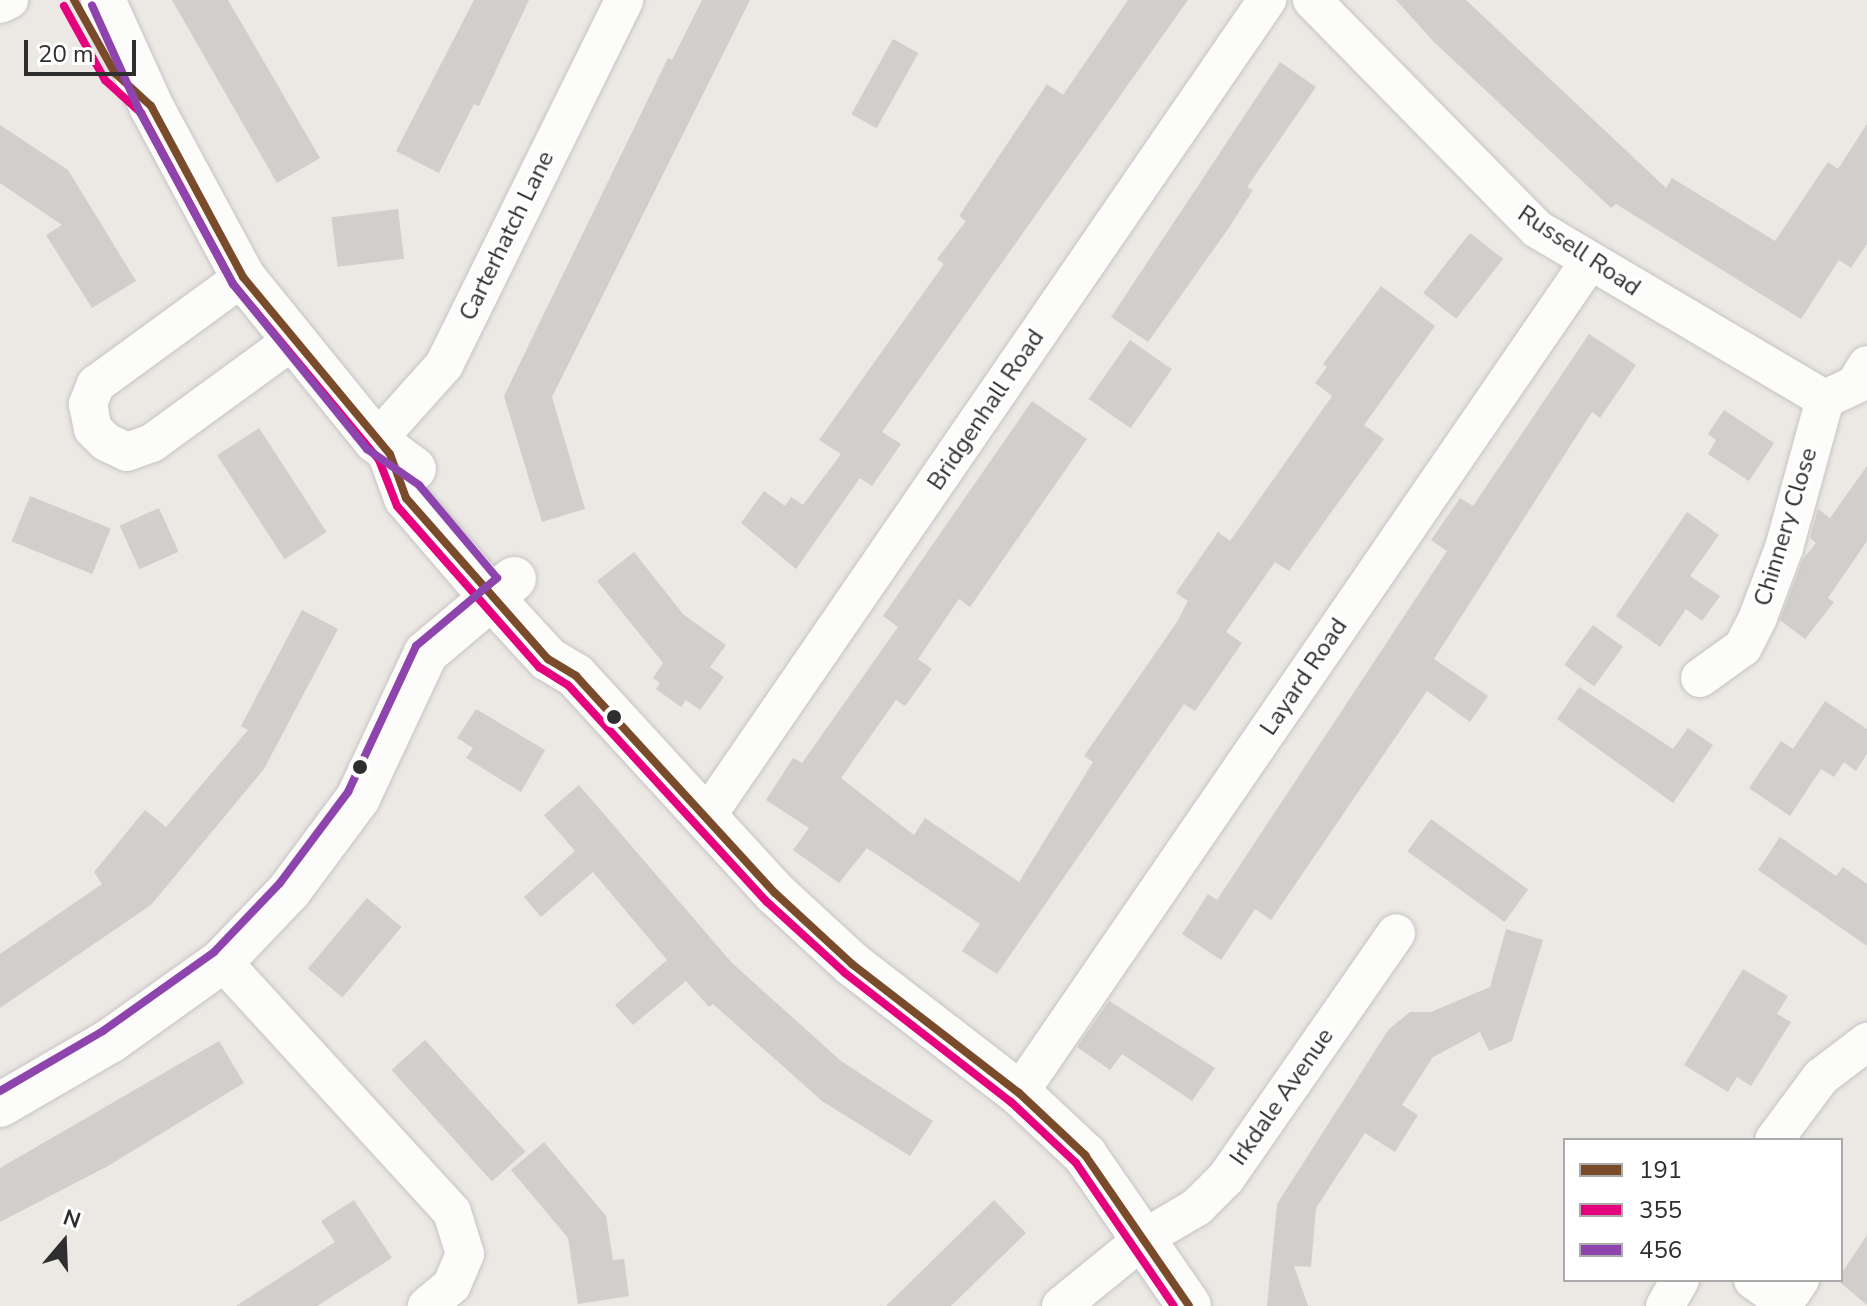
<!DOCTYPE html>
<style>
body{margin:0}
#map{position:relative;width:1867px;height:1306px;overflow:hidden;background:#ece8e4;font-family:"Nunito Sans",sans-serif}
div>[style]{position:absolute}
.building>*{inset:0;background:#d1cecb;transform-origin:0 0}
.roads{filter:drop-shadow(0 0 2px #c5c4c5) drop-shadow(0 0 2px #c5c4c5)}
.street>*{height:38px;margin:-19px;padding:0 19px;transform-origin:19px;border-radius:19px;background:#fcfcfb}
.secondary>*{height:44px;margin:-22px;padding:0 22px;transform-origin:22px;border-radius:22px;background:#fcfcfb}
.bus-1>*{height:8px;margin:-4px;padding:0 4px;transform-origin:4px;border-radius:4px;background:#7a4b2a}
.bus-2>*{height:8px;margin:-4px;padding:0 4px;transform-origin:4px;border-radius:4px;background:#e5007d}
.bus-3>*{height:8px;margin:-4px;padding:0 4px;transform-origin:4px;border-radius:4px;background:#8e44ad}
.dots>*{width:22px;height:22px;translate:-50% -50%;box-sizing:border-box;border:4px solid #fff;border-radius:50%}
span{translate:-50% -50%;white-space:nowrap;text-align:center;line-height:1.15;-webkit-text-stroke:6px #fff;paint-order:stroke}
.street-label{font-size:24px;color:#2e2e2e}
.legend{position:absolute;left:1563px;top:1138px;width:280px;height:144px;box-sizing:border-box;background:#fff;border:2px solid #ababab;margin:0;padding:10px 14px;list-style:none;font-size:24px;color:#2e2e2e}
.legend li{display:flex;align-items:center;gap:16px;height:40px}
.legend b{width:40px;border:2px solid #ababab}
.north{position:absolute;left:24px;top:1202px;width:80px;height:80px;-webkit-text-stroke:6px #fff;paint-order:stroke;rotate:19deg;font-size:22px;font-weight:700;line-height:32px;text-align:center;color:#2e2e2e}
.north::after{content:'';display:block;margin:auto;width:28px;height:36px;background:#2e2e2e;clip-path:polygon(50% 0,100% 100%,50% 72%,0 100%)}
.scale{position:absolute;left:24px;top:40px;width:112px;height:36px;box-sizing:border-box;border:4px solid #2e2e2e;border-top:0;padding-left:10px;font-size:24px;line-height:28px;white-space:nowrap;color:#2e2e2e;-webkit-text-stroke:6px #fff;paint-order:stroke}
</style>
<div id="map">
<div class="building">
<i style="clip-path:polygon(172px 0,228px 0,320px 158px,277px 183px)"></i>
<i style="clip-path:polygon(474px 0,529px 0,479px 106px,474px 104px,439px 173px,396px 151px)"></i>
<i style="clip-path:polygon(702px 0,750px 0,552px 397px,585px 509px,542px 522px,504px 396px,668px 58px,672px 60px)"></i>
<i style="clip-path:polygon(1128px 0,1188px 0,882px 432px,901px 444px,872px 486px,860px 478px,796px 569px,741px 523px,764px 491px,785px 506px,791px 497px,803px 505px,841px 454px,819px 440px,944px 264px,937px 259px,966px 221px,959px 216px,1047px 84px,1063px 95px)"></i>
<i style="clip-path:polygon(1396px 0,1466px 0,1666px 188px,1672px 178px,1775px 241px,1828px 162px,1838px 169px,1867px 124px,1867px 244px,1851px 268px,1839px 260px,1801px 319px,1616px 204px,1611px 208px,1434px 42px)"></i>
<i style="left:893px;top:39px;width:29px;height:86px;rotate:29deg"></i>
<i style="clip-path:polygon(1280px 62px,1316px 87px,1247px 187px,1253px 190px,1228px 229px,1148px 342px,1111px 317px)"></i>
<i style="clip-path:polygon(0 125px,68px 170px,136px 281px,92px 308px,46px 235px,62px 225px,0 183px)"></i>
<i style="left:398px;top:209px;width:50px;height:67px;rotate:83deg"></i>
<i style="left:1470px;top:233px;width:42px;height:76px;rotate:38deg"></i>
<i style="clip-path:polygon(1381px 286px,1435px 326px,1364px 425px,1384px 439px,1289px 571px,1275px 562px,1226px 632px,1242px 643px,1195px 711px,1184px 704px,997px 974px,962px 951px,980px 924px,867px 848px,839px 883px,793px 850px,809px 828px,766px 800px,793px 758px,802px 763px,898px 627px,883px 616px,1032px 401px,1087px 439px,970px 607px,959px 599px,918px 659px,932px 669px,905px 706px,896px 700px,841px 778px,914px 835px,925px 818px,1019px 882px,1093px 762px,1084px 756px,1177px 622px,1188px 601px,1176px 593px,1218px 532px,1230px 541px,1332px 396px,1315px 383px,1327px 367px,1323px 364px)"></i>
<i style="clip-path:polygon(1589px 334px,1636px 365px,1600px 418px,1592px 412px,1434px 659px,1488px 696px,1470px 722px,1427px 691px,1271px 920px,1255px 909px,1221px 960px,1182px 934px,1208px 894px,1217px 900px,1447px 551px,1431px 540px,1460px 498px,1473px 506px)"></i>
<i style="left:1130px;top:340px;width:51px;height:72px;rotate:35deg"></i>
<i style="clip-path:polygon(1724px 410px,1774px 443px,1749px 481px,1708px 454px,1716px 440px,1708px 434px)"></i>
<i style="left:259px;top:428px;width:124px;height:50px;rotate:57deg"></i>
<i style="clip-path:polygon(1867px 466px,1867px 541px,1828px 598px,1834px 602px,1805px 639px,1780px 620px,1803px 559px,1816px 543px,1810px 538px,1818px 509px,1830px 518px)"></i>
<i style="left:30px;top:496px;width:87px;height:49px;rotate:22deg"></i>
<i style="left:159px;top:508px;width:48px;height:43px;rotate:66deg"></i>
<i style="clip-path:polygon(1687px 512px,1719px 535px,1690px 576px,1720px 596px,1702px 621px,1686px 609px,1660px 647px,1616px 616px)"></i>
<i style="clip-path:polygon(634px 552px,683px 614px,726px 645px,710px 667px,724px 677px,700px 710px,686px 700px,681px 707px,656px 689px,660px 683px,653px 678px,663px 663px,597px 581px)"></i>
<i style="clip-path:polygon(302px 610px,338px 629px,264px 769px,151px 905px,0 1008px,0 954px,102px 884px,94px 872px,145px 810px,166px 827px,248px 730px,241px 726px)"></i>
<i style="left:1593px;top:625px;width:37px;height:49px;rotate:36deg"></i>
<i style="clip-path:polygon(1579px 687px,1673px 749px,1688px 728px,1713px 745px,1673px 803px,1557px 719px)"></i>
<i style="clip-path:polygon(1825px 701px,1867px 729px,1867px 754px,1856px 771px,1844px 762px,1834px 777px,1821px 769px,1790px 816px,1749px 788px,1781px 741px,1793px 749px)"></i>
<i style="clip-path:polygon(476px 709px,545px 750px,521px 792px,466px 758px,473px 748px,457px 738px)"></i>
<i style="clip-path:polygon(579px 785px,732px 963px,841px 1061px,933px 1121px,910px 1156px,822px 1101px,713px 1004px,709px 1007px,686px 981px,633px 1025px,615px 1005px,667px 960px,593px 872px,541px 917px,524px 897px,575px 851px,544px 815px)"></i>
<i style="left:1431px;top:819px;width:120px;height:40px;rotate:36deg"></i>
<i style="clip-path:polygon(1780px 837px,1836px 876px,1843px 867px,1867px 884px,1867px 946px,1758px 870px)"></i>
<i style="left:367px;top:898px;width:45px;height:92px;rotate:40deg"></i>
<i style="clip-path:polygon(1506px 929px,1543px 940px,1512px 1041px,1489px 1051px,1480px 1032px,1433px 1057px,1402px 1105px,1418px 1115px,1395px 1152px,1365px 1133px,1316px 1208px,1311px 1267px,1294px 1266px,1308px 1306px,1267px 1306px,1277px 1204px,1389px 1029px,1410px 1012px,1431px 1012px,1490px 987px)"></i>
<i style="clip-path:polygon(1743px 969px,1788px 996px,1777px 1014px,1791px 1022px,1751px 1086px,1737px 1077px,1728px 1092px,1684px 1065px)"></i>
<i style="clip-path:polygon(1109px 1001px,1215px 1068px,1192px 1101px,1122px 1054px,1110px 1070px,1077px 1047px)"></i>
<i style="left:425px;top:1040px;width:150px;height:45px;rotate:48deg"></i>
<i style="clip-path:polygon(219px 1041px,244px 1083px,108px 1166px,0 1222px,0 1168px)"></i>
<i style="clip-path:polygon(544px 1142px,606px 1216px,613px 1260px,624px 1259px,629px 1296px,578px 1304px,568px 1238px,511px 1170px)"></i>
<i style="clip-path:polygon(354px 1200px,392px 1258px,317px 1306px,236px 1306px,335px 1242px,321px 1221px)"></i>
<i style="clip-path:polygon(994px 1200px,1026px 1233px,951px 1306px,886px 1306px)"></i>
<i style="clip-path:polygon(1867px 1235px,1867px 1305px,1837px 1280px)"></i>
</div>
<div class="roads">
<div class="street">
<i style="left:1312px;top:0;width:321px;rotate:45.5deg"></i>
<i style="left:1537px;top:229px;width:334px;rotate:30.6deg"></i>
<i style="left:1825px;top:399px;width:33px;rotate:-25deg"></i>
<i style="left:1855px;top:385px;width:23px;rotate:-59deg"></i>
<i style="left:0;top:4px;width:10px;rotate:-24deg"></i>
<i style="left:243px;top:277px;width:182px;rotate:143.9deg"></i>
<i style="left:96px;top:384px;width:22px;rotate:112deg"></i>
<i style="left:88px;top:404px;width:25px;rotate:79deg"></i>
<i style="left:93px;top:429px;width:18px;rotate:45deg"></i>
<i style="left:106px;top:442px;width:23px;rotate:25deg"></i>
<i style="left:127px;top:452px;width:27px;rotate:-20deg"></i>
<i style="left:152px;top:443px;width:173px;rotate:-36.1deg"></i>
<i style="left:376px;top:441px;width:102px;rotate:-48.2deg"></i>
<i style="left:444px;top:365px;width:407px;rotate:-63.7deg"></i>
<i style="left:1700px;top:678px;width:53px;rotate:-35.8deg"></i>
<i style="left:1743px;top:647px;width:34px;rotate:-63deg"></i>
<i style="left:1758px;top:617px;width:74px;rotate:-69.4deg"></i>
<i style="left:1784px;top:548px;width:155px;rotate:-74.6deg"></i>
<i style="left:704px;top:820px;width:995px;rotate:-55.53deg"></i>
<i style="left:222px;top:961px;width:340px;rotate:47.5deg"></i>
<i style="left:452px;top:1212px;width:44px;rotate:72.8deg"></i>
<i style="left:465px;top:1254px;width:34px;rotate:113deg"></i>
<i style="left:452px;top:1285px;width:33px;rotate:140deg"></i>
<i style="left:1019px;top:1093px;width:1008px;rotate:-55.55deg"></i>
<i style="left:1774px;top:1140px;width:79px;rotate:-53.3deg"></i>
<i style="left:1821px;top:1077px;width:58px;rotate:-37.3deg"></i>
<i style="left:1753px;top:1280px;width:39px;rotate:35deg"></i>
<i style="left:1785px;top:1302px;width:27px;rotate:-56deg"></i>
<i style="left:1061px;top:1306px;width:109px;rotate:-39.1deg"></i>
<i style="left:1146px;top:1237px;width:59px;rotate:-30.5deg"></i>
<i style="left:1197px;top:1207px;width:41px;rotate:-45deg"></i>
<i style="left:1226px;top:1178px;width:298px;rotate:-55.2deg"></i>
<i style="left:1665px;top:1306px;width:30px;rotate:-60deg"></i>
</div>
<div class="secondary">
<i style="left:103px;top:0;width:116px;rotate:65.6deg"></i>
<i style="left:151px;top:106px;width:194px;rotate:61.7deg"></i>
<i style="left:243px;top:277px;width:211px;rotate:51deg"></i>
<i style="left:376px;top:441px;width:47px;rotate:36.4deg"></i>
<i style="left:390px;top:454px;width:47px;rotate:70deg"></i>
<i style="left:406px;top:498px;width:130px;rotate:49.4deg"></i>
<i style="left:491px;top:597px;width:84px;rotate:47.4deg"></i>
<i style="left:548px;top:659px;width:33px;rotate:31deg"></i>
<i style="left:576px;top:676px;width:294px;rotate:47.5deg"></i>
<i style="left:775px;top:893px;width:105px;rotate:42.7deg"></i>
<i style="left:852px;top:964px;width:211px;rotate:37.7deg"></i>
<i style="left:1019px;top:1093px;width:91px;rotate:43.2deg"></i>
<i style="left:1085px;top:1155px;width:183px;rotate:55.4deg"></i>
<i style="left:0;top:1105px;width:127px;rotate:-30.2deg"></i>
<i style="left:110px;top:1041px;width:138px;rotate:-35.5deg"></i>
<i style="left:222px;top:961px;width:97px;rotate:-46.3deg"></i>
<i style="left:289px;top:891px;width:116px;rotate:-53.4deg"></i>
<i style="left:358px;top:798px;width:160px;rotate:-64.9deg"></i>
<i style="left:426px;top:653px;width:115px;rotate:-40.1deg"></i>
</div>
</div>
<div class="bus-1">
<i style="left:74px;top:0;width:84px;rotate:60.7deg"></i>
<i style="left:115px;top:73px;width:49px;rotate:42.5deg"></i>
<i style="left:151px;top:106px;width:194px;rotate:61.7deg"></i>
<i style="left:243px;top:277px;width:230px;rotate:50.3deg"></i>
<i style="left:390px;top:454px;width:47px;rotate:70deg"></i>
<i style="left:406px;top:498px;width:215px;rotate:48.6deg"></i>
<i style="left:548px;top:659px;width:33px;rotate:31deg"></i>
<i style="left:576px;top:676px;width:294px;rotate:47.5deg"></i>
<i style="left:775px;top:893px;width:105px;rotate:42.7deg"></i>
<i style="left:852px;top:964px;width:211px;rotate:37.7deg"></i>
<i style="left:1019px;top:1093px;width:91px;rotate:43.2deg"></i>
<i style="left:1085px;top:1155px;width:183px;rotate:55.4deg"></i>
</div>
<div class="bus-2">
<i style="left:64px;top:6px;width:85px;rotate:61deg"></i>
<i style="left:105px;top:80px;width:49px;rotate:42.5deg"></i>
<i style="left:141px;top:113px;width:194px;rotate:61.7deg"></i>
<i style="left:233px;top:284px;width:229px;rotate:50.3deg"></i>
<i style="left:379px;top:460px;width:49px;rotate:68.6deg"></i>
<i style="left:397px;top:506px;width:215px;rotate:48.6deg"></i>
<i style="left:539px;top:667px;width:34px;rotate:32deg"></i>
<i style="left:568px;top:685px;width:294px;rotate:47.5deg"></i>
<i style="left:767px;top:902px;width:105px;rotate:42.3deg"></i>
<i style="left:845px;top:973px;width:210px;rotate:37.9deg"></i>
<i style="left:1011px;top:1102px;width:89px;rotate:43.2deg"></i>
<i style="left:1076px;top:1163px;width:173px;rotate:55.6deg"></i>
</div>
<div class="bus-3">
<i style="left:0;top:1091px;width:119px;rotate:-30.2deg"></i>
<i style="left:103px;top:1031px;width:136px;rotate:-35.4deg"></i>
<i style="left:214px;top:952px;width:95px;rotate:-46.3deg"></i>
<i style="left:280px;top:883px;width:114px;rotate:-53.2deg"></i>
<i style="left:348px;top:792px;width:161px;rotate:-65deg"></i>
<i style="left:416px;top:646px;width:106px;rotate:-40deg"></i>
<i style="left:497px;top:578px;width:121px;rotate:-130deg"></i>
<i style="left:419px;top:485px;width:63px;rotate:-145.3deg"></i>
<i style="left:367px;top:449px;width:213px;rotate:-129.1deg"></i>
<i style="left:233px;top:284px;width:196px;rotate:-118.4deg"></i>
<i style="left:140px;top:112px;width:117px;rotate:-114.2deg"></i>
</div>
<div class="dots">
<i style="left:614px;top:717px;background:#2e2e2e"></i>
<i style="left:360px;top:767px;background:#2e2e2e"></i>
</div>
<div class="street-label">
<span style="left:507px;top:236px;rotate:-64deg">Carterhatch Lane</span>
<span style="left:1579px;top:251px;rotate:34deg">Russell Road</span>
<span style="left:986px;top:410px;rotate:-56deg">Bridgenhall Road</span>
<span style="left:1786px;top:527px;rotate:-73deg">Chinnery Close</span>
<span style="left:1304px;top:677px;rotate:-56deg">Layard Road</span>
<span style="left:1282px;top:1097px;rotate:-55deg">Irkdale Avenue</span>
</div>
<ul class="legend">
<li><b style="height:10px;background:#7a4b2a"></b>191</li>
<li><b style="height:10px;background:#e5007d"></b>355</li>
<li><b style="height:10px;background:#8e44ad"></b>456</li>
</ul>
<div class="north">N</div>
<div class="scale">20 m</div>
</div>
